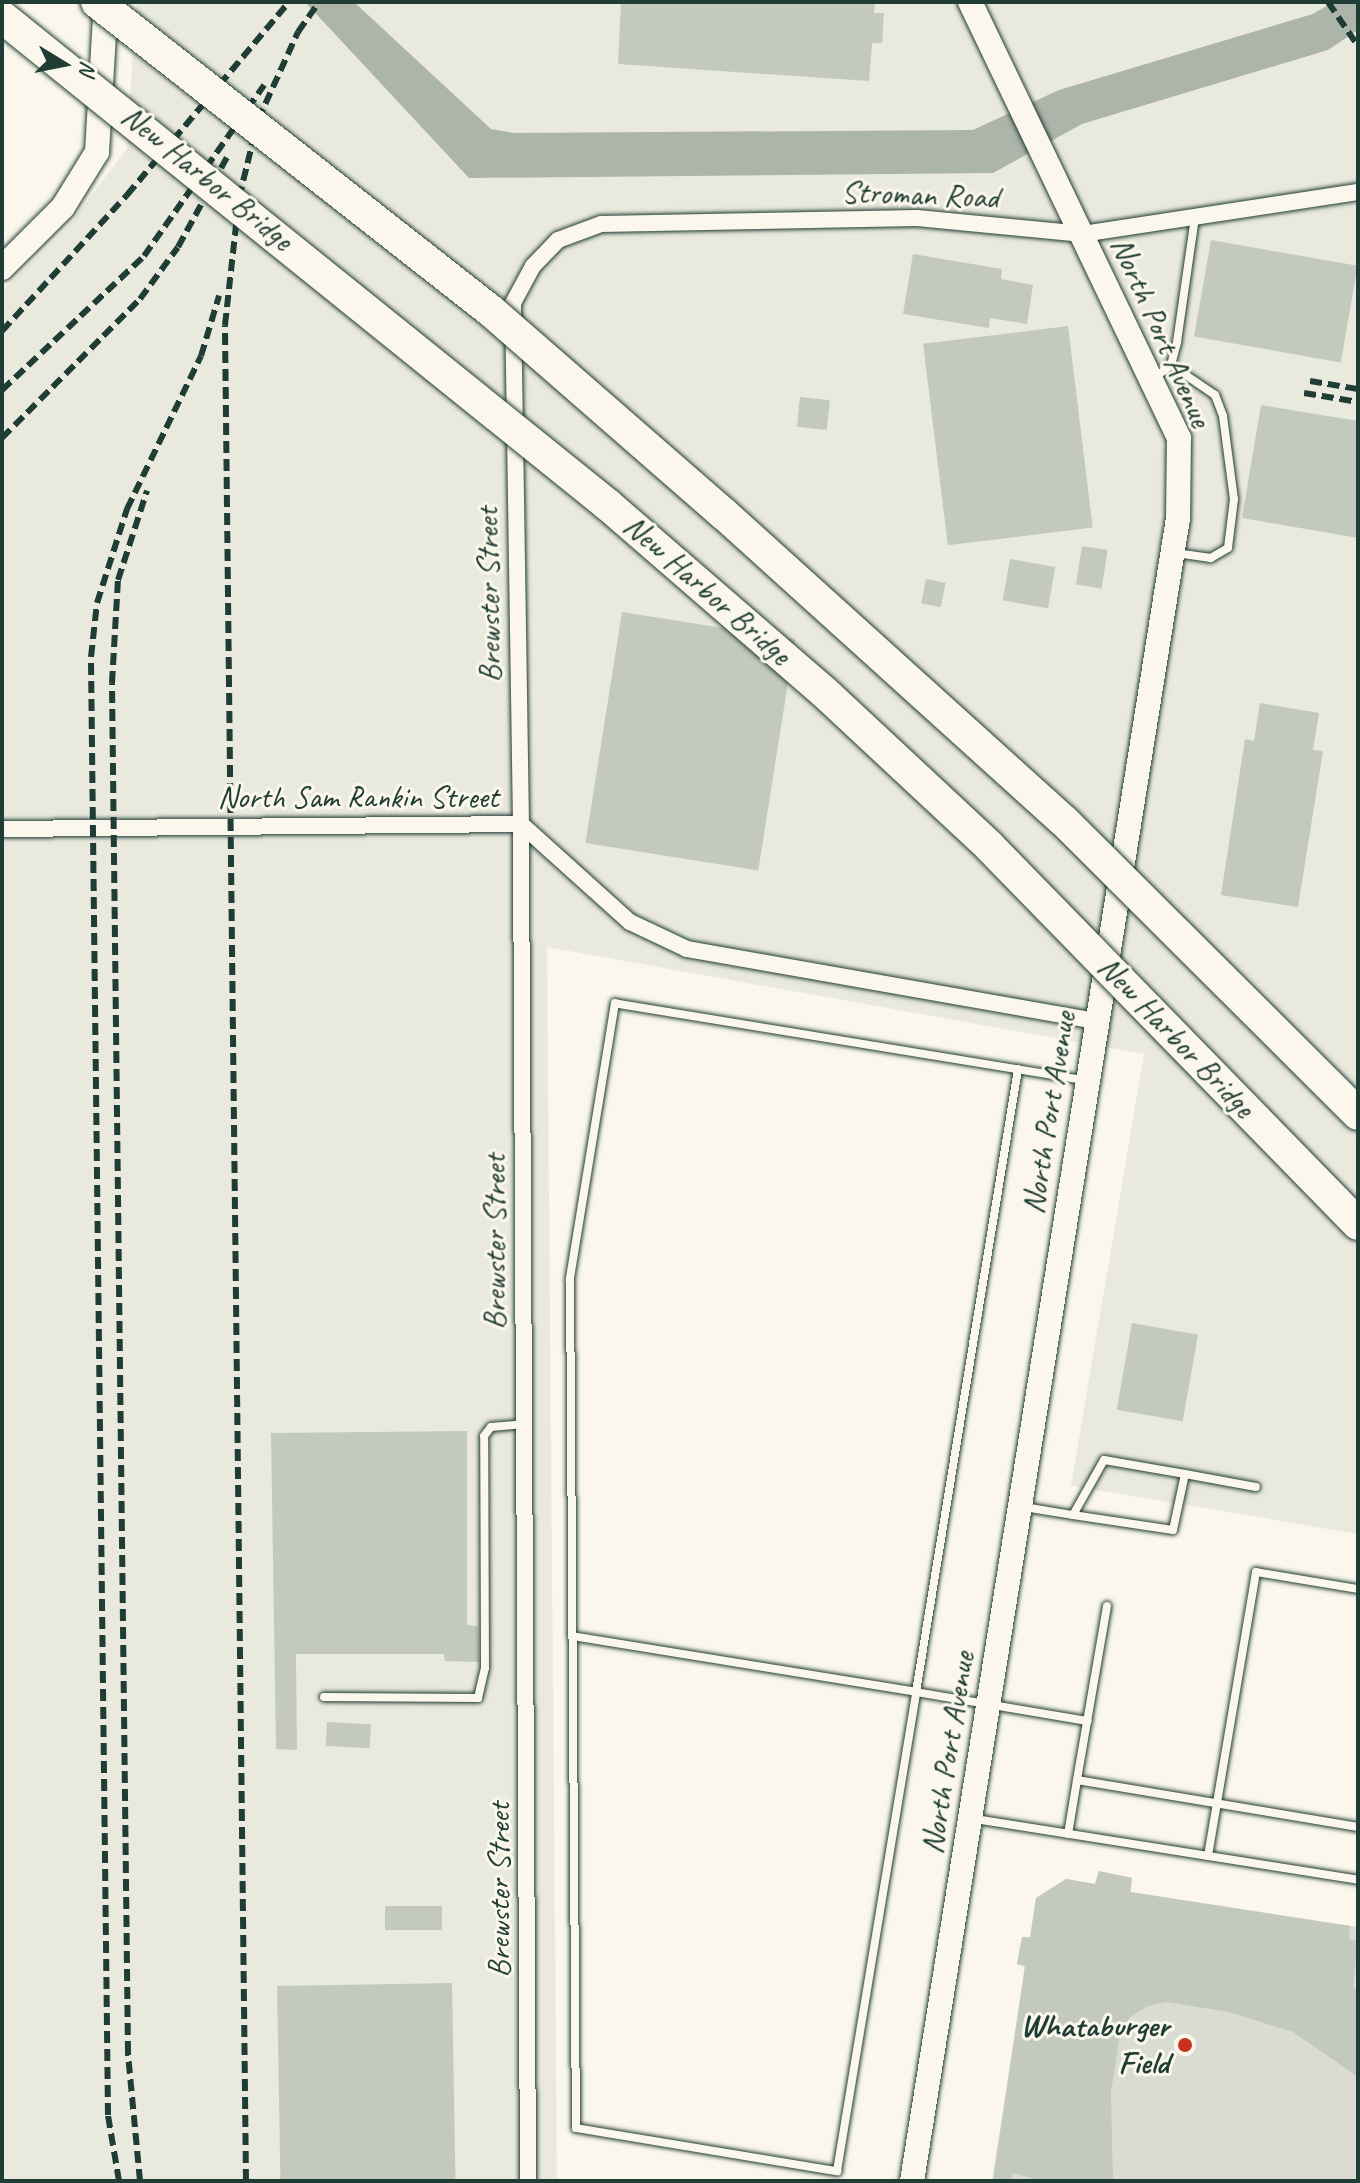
<!DOCTYPE html>
<style>
body{margin:0}
#map{position:relative;width:1360px;height:2183px;overflow:hidden;background:#fbf7ec;font-family:Caveat,sans-serif}
div>[style]{position:absolute}
.built>*{inset:0;background:#eae9de}
.green>*{inset:0;background:#dbdcd1}
.water>*{inset:0;background:#adb4aa}
.building>*{inset:0;background:#c4c9be;transform-origin:0 0}
.roads{filter:drop-shadow(0 0 2px #1f3d34) drop-shadow(0 0 2px #1f3d34)}
.lane>*{height:8px;margin:-4px;padding:0 4px;transform-origin:4px;border-radius:4px;background:#fbf7ec}
.street>*{height:16px;margin:-8px;padding:0 8px;transform-origin:8px;border-radius:8px;background:#fbf7ec}
.secondary>*{height:24px;margin:-12px;padding:0 12px;transform-origin:12px;border-radius:12px;background:#fbf7ec}
.rail>*{height:6px;margin-top:-3px;transform-origin:0;background:repeating-linear-gradient(90deg,#1f3d34 0 12px,transparent 0 18px)}
.bridges{filter:drop-shadow(0 0 2px #1f3d34) drop-shadow(0 0 2px #1f3d34)}
.highway-bridge>*{height:32px;margin:-16px;padding:0 16px;transform-origin:16px;border-radius:16px;background:#fbf7ec}
.dots>*{width:22px;height:22px;translate:-50% -50%;box-sizing:border-box;border:4px solid #fbf7ec;border-radius:50%}
span{translate:-50% -50%;white-space:nowrap;text-align:center;line-height:1.15;-webkit-text-stroke:6px #fbf7ec;paint-order:stroke}
.street-label{font-size:32px;color:#1f3d34}
.poi-label{font-size:32px;color:#1f3d34;font-weight:700}
.right{translate:-100% -50%;text-align:right}
.frame{position:absolute;inset:0;border:4px solid #1f3d34;pointer-events:none}
.north{position:absolute;left:24px;top:24px;width:80px;height:80px;-webkit-text-stroke:6px #fbf7ec;paint-order:stroke;rotate:100deg;font-size:22px;font-weight:700;line-height:32px;text-align:center;color:#1f3d34}
.north::after{content:'';display:block;margin:auto;width:28px;height:36px;background:#1f3d34;clip-path:polygon(50% 0,100% 100%,50% 72%,0 100%)}
</style>
<div id="map">
<div class="built">
<i style="clip-path:polygon(136px 2px,1358px 2px,1358px 1534px,1071px 1486px,1144px 1054px,547px 947px,557px 2181px,2px 2181px,2px 291px,69px 226px,127px 148px)"></i>
</div>
<div class="green">
<i style="clip-path:polygon(1099px 1871px,1132px 1878px,1131px 1892px,1358px 1927px,1358px 2181px,992px 2181px,1025px 1967px,1017px 1964px,1022px 1937px,1030px 1937px,1036px 1898px,1066px 1879px,1095px 1884px)"></i>
</div>
<div class="water">
<i style="clip-path:polygon(305px 2px,354px 2px,491px 129px,514px 133px,973px 130px,1059px 90px,1313px 14px,1333px 2px,1358px 2px,1358px 30px,1328px 50px,1082px 124px,993px 173px,469px 178px)"></i>
</div>
<div class="building">
<i style="clip-path:polygon(621px 2px,875px 2px,874px 13px,884px 13px,882px 43px,872px 43px,869px 81px,618px 64px)"></i>
<i style="left:1211px;top:240px;width:149px;height:98px;rotate:10deg"></i>
<i style="clip-path:polygon(913px 254px,1002px 269px,1001px 279px,1033px 285px,1027px 324px,990px 318px,989px 328px,903px 314px)"></i>
<i style="left:1068px;top:326px;width:203px;height:146px;rotate:83deg"></i>
<i style="left:800px;top:397px;width:30px;height:30px;rotate:6deg"></i>
<i style="clip-path:polygon(1261px 405px,1358px 421px,1358px 538px,1242px 518px)"></i>
<i style="left:1082px;top:546px;width:26px;height:39px;rotate:9deg"></i>
<i style="left:1010px;top:559px;width:46px;height:42px;rotate:10deg"></i>
<i style="left:926px;top:579px;width:20px;height:25px;rotate:11deg"></i>
<i style="left:622px;top:612px;width:175px;height:234px;rotate:9deg"></i>
<i style="clip-path:polygon(1260px 703px,1319px 713px,1313px 750px,1323px 751px,1298px 907px,1221px 895px,1245px 739px,1254px 741px)"></i>
<i style="left:1132px;top:1323px;width:67px;height:88px;rotate:10deg"></i>
<i style="clip-path:polygon(467px 1431px,467px 1625px,478px 1626px,479px 1662px,445px 1661px,444px 1654px,296px 1654px,297px 1750px,276px 1749px,271px 1433px)"></i>
<i style="left:327px;top:1722px;width:44px;height:24px;rotate:3deg"></i>
<i style="clip-path:polygon(1099px 1871px,1132px 1878px,1130px 1892px,1350px 1926px,1349px 1939px,1358px 1941px,1353px 1988px,1358px 1991px,1358px 2077px,1293px 2032px,1229px 2012px,1166px 2002px,1148px 2006px,1130px 2017px,1120px 2034px,1111px 2093px,1113px 2181px,1041px 2181px,1012px 2173px,1011px 2181px,993px 2181px,1025px 1966px,1017px 1964px,1022px 1937px,1030px 1938px,1036px 1898px,1066px 1879px,1095px 1884px)"></i>
<i style="left:442px;top:1906px;width:24px;height:57px;rotate:90deg"></i>
<i style="left:452px;top:1983px;width:198px;height:175px;rotate:89deg"></i>
</div>
<div class="roads">
<div class="lane">
<i style="left:1171px;top:365px;width:53px;rotate:34.3deg"></i>
<i style="left:1215px;top:395px;width:22px;rotate:69deg"></i>
<i style="left:1223px;top:416px;width:84px;rotate:82.5deg"></i>
<i style="left:1234px;top:499px;width:49px;rotate:97deg"></i>
<i style="left:1228px;top:548px;width:20px;rotate:150deg"></i>
<i style="left:1211px;top:558px;width:34px;rotate:-172deg"></i>
<i style="left:1154px;top:378px;width:21px;rotate:-37deg"></i>
<i style="left:1171px;top:365px;width:24px;rotate:-75deg"></i>
<i style="left:1177px;top:342px;width:126px;rotate:-81.8deg"></i>
<i style="left:1083px;top:1080px;width:474px;rotate:-170.7deg"></i>
<i style="left:615px;top:1003px;width:280px;rotate:99.3deg"></i>
<i style="left:570px;top:1279px;width:849px;rotate:89.6deg"></i>
<i style="left:576px;top:2128px;width:265px;rotate:9.4deg"></i>
<i style="left:837px;top:2171px;width:485px;rotate:-80.6deg"></i>
<i style="left:916px;top:1692px;width:174px;rotate:9.6deg"></i>
<i style="left:1185px;top:1474px;width:72px;rotate:10.4deg"></i>
<i style="left:1024px;top:1507px;width:50px;rotate:9.3deg"></i>
<i style="left:1073px;top:1515px;width:101px;rotate:8.5deg"></i>
<i style="left:1173px;top:1530px;width:57px;rotate:-77.9deg"></i>
<i style="left:1185px;top:1474px;width:82px;rotate:-170.2deg"></i>
<i style="left:1104px;top:1460px;width:63px;rotate:119.4deg"></i>
<i style="left:1107px;top:1606px;width:177px;rotate:99.8deg"></i>
<i style="left:1077px;top:1780px;width:285px;rotate:9.5deg"></i>
<i style="left:572px;top:1636px;width:349px;rotate:9.2deg"></i>
<i style="left:916px;top:1692px;width:631px;rotate:-80.7deg"></i>
<i style="left:324px;top:1697px;width:154px;rotate:0.4deg"></i>
<i style="left:478px;top:1698px;width:31px;rotate:-77deg"></i>
<i style="left:485px;top:1668px;width:232px;rotate:-90.2deg"></i>
<i style="left:484px;top:1436px;width:11px;rotate:-52deg"></i>
<i style="left:491px;top:1427px;width:33px;rotate:-5deg"></i>
<i style="left:975px;top:1819px;width:388px;rotate:9deg"></i>
<i style="left:1068px;top:1834px;width:55px;rotate:-80.5deg"></i>
<i style="left:1208px;top:1856px;width:288px;rotate:-80.4deg"></i>
<i style="left:1256px;top:1572px;width:103px;rotate:9.5deg"></i>
</div>
<div class="street">
<i style="left:2px;top:829px;width:519px;rotate:-0.55deg"></i>
<i style="left:521px;top:824px;width:147px;rotate:42deg"></i>
<i style="left:630px;top:922px;width:63px;rotate:25.3deg"></i>
<i style="left:687px;top:949px;width:415px;rotate:10deg"></i>
<i style="left:528px;top:2181px;width:1357px;rotate:-90.3deg"></i>
<i style="left:521px;top:824px;width:521px;rotate:-90.88deg"></i>
<i style="left:513px;top:303px;width:42px;rotate:-61.6deg"></i>
<i style="left:533px;top:266px;width:36px;rotate:-46deg"></i>
<i style="left:558px;top:240px;width:46px;rotate:-20.4deg"></i>
<i style="left:601px;top:224px;width:316px;rotate:-1.1deg"></i>
<i style="left:917px;top:218px;width:167px;rotate:5.5deg"></i>
<i style="left:1083px;top:234px;width:278px;rotate:-8.7deg"></i>
</div>
<div class="secondary">
<i style="left:2px;top:268px;width:86px;rotate:-45deg"></i>
<i style="left:63px;top:207px;width:65px;rotate:-58.3deg"></i>
<i style="left:97px;top:152px;width:150px;rotate:-86.6deg"></i>
<i style="left:912px;top:2181px;width:1683px;rotate:-80.91deg"></i>
<i style="left:1178px;top:519px;width:81px;rotate:-89.3deg"></i>
<i style="left:1179px;top:438px;width:484px;rotate:-115.6deg"></i>
</div>
</div>
<div class="rail">
<i style="left:1328px;top:2px;width:53px;rotate:55.7deg"></i>
<i style="left:2px;top:331px;width:185px;rotate:-47.4deg"></i>
<i style="left:127px;top:195px;width:252px;rotate:-50deg"></i>
<i style="left:1310px;top:381px;width:49px;rotate:9.5deg"></i>
<i style="left:2px;top:390px;width:195px;rotate:-43.3deg"></i>
<i style="left:144px;top:256px;width:209px;rotate:-54.9deg"></i>
<i style="left:1304px;top:393px;width:55px;rotate:9.5deg"></i>
<i style="left:2px;top:438px;width:196px;rotate:-45.2deg"></i>
<i style="left:140px;top:299px;width:64px;rotate:-53.8deg"></i>
<i style="left:178px;top:247px;width:102px;rotate:-61.4deg"></i>
<i style="left:119px;top:2181px;width:67px;rotate:-99.5deg"></i>
<i style="left:108px;top:2115px;width:1458px;rotate:-90.67deg"></i>
<i style="left:91px;top:657px;width:54px;rotate:-83.7deg"></i>
<i style="left:97px;top:603px;width:99px;rotate:-72.3deg"></i>
<i style="left:127px;top:509px;width:170px;rotate:-64.2deg"></i>
<i style="left:201px;top:356px;width:63px;rotate:-73.3deg"></i>
<i style="left:140px;top:2181px;width:129px;rotate:-95.4deg"></i>
<i style="left:128px;top:2053px;width:1370px;rotate:-90.67deg"></i>
<i style="left:112px;top:683px;width:103px;rotate:-86.7deg"></i>
<i style="left:118px;top:580px;width:94px;rotate:-72deg"></i>
<i style="left:246px;top:2181px;width:1856px;rotate:-90.65deg"></i>
<i style="left:225px;top:325px;width:128px;rotate:-83.7deg"></i>
<i style="left:239px;top:198px;width:80px;rotate:-76.3deg"></i>
<i style="left:258px;top:120px;width:97px;rotate:-65.6deg"></i>
<i style="left:298px;top:32px;width:37px;rotate:-55deg"></i>
</div>
<div class="bridges">
<div class="highway-bridge">
<i style="left:97px;top:2px;width:501px;rotate:38.11deg"></i>
<i style="left:491px;top:311px;width:309px;rotate:41.1deg"></i>
<i style="left:724px;top:514px;width:458px;rotate:42.1deg"></i>
<i style="left:1064px;top:821px;width:415px;rotate:44.9deg"></i>
<i style="left:2px;top:17px;width:778px;rotate:38.84deg"></i>
<i style="left:608px;top:505px;width:284px;rotate:40.9deg"></i>
<i style="left:823px;top:691px;width:227px;rotate:43deg"></i>
<i style="left:989px;top:846px;width:528px;rotate:45.69deg"></i>
</div>
</div>
<div class="dots">
<i style="left:1185px;top:2045px;background:#c8321e"></i>
</div>
<div class="street-label">
<span style="left:207px;top:178px;rotate:39deg">New Harbor Bridge</span>
<span style="left:920px;top:195px;rotate:2deg">Stroman Road</span>
<span style="left:1161px;top:332px;rotate:66deg">North Port Avenue</span>
<span style="left:707px;top:590px;rotate:41deg">New Harbor Bridge</span>
<span style="left:489px;top:595px;rotate:-91deg">Brewster Street</span>
<span style="left:358px;top:797px">North Sam Rankin Street</span>
<span style="left:1176px;top:1037px;rotate:46deg">New Harbor Bridge</span>
<span style="left:1049px;top:1113px;rotate:-81deg">North Port Avenue</span>
<span style="left:495px;top:1242px;rotate:-90deg">Brewster Street</span>
<span style="left:948px;top:1753px;rotate:-81deg">North Port Avenue</span>
<span style="left:499px;top:1890px;rotate:-90deg">Brewster Street</span>
</div>
<div class="poi-label">
<span class="right" style="left:1169px;top:2045px">Whataburger<br>Field</span>
</div>
<div class="frame"></div>
<div class="north">N</div>
</div>
